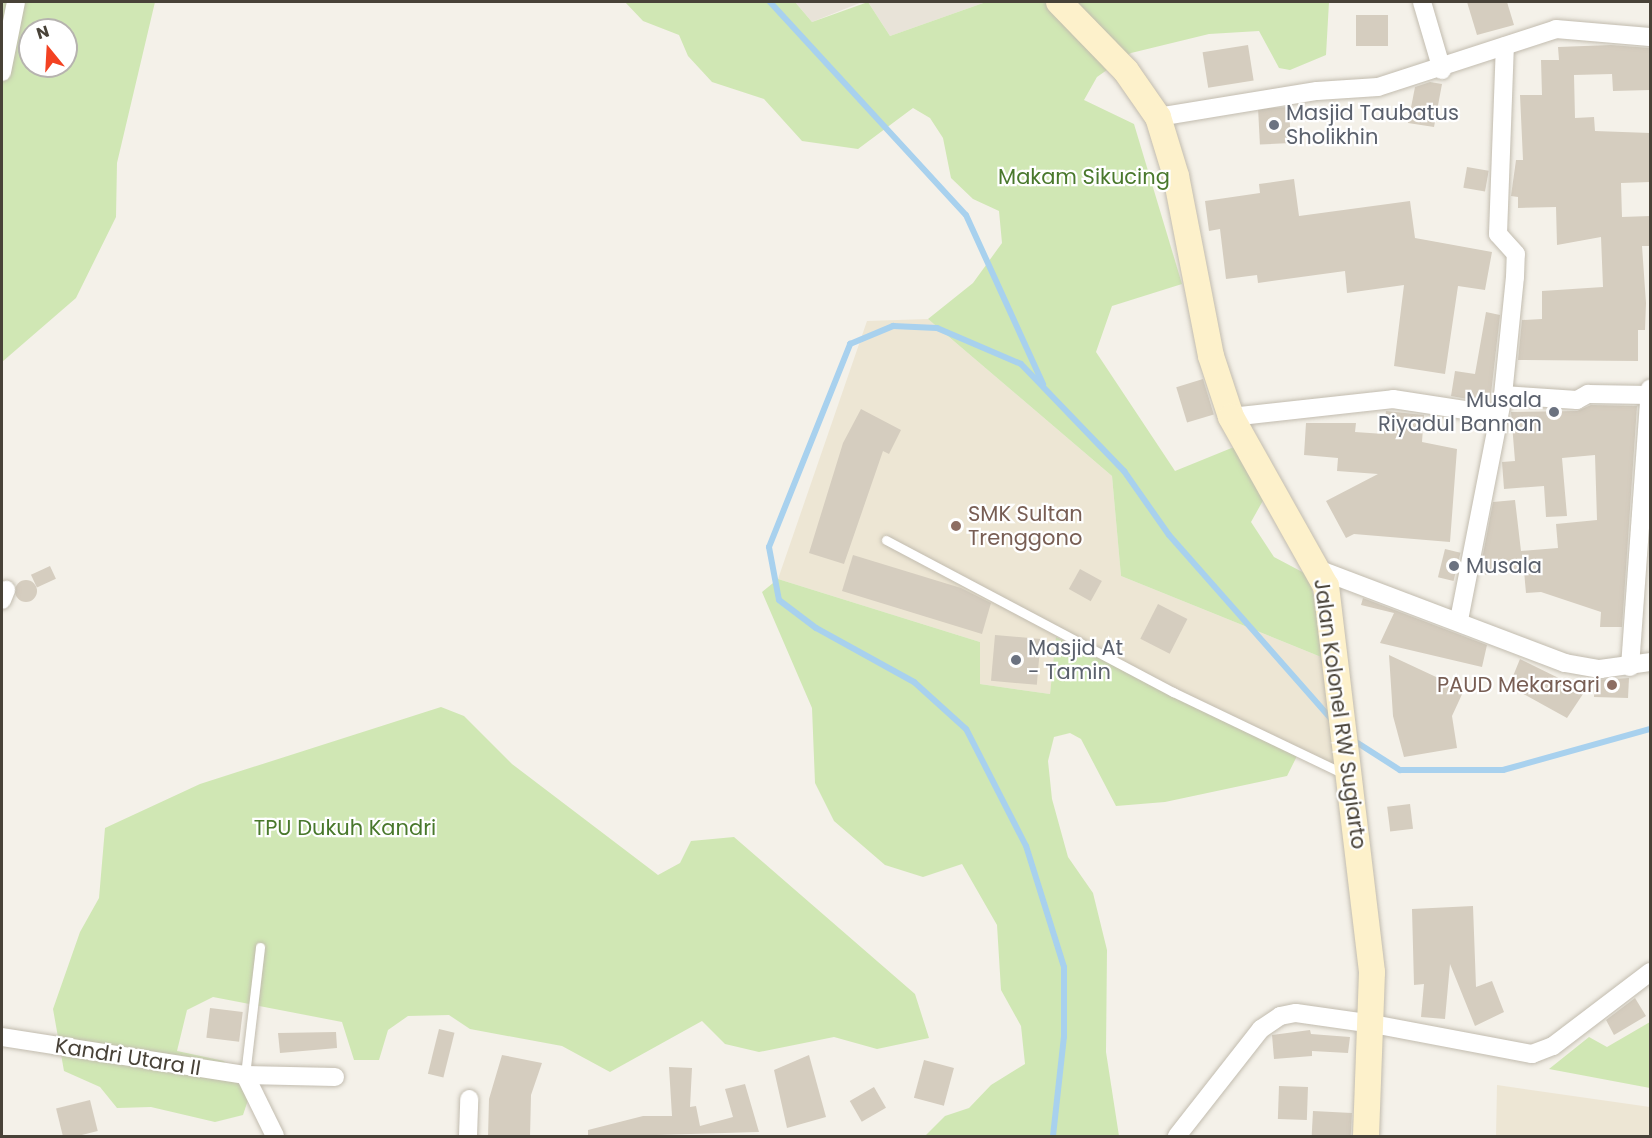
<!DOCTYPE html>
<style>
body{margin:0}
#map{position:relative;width:1652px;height:1138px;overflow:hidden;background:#f4f1e9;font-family:Poppins,sans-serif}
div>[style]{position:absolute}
.residential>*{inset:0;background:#e8e3d8}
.education>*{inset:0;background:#ede6d4}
.green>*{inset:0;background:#d0e7b4}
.stream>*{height:6px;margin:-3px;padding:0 3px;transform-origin:3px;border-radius:3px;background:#a8d1ee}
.building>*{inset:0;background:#d5cdbf;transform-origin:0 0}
.round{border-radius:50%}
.roads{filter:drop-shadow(0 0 2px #c2bcaf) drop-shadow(0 0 2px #c2bcaf)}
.lane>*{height:9px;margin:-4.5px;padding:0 4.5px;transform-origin:4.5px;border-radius:4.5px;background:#fff}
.street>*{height:18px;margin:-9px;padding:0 9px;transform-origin:9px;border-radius:9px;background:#fff}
.secondary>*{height:26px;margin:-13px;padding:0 13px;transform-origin:13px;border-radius:13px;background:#fdf1cb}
.dots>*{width:16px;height:16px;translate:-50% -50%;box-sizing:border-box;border:3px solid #fff;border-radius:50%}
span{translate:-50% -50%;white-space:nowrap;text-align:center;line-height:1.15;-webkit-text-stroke:4.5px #fff;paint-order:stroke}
.worship-label{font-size:21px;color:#5b616d}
.left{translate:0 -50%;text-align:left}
.right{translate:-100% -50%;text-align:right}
.park-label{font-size:21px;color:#49782c}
.education-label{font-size:21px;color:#785e54}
.street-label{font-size:21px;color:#484238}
.frame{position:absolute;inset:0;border:3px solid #484238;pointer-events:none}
.north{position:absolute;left:18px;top:18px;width:60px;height:60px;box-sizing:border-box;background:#fff;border:2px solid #b6b3af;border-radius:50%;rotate:342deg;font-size:16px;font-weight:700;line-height:24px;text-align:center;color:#484238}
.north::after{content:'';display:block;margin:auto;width:21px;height:27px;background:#f34222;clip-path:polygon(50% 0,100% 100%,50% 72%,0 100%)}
</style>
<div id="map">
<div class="residential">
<i style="clip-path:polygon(795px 2px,862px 2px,812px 22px)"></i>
<i style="clip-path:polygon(868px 2px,986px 2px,890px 36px)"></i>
</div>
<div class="education">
<i style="clip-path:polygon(928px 319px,1112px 476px,1121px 576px,1331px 661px,1342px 771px,1057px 637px,1050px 694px,980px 684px,980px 642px,778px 579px,867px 321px)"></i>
<i style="clip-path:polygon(1497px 1085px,1650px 1107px,1650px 1136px,1496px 1136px)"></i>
</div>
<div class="green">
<i style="clip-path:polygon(evenodd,2px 2px,155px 2px,117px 163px,116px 217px,76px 298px,2px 362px,2px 2px,30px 30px,66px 30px,66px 66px,30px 66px,30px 30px)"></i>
<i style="clip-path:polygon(625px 2px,795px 2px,812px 22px,868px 2px,890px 36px,986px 2px,1329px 2px,1326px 55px,1290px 70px,1279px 68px,1259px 31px,1209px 34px,1131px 53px,1097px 77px,1084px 100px,1134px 124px,1182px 284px,1112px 306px,1096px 352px,1175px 471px,1234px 447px,1265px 497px,1251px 522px,1274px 557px,1308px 575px,1331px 661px,1121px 576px,1112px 476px,928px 319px,973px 283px,1002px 243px,999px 211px,973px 199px,951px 178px,943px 138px,930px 118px,913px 108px,858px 149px,802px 141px,764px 99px,712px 82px,688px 56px,679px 35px,643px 21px)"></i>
<i style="clip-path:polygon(778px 579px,980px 642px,980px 684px,1050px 694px,1056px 637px,1299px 752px,1287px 776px,1165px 802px,1116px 806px,1081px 739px,1070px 733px,1054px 737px,1048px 761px,1052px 799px,1068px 857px,1093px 893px,1107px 950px,1106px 1052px,1119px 1136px,925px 1136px,945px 1116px,969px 1108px,991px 1085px,1025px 1064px,1021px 1026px,1001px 990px,997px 925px,962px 864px,923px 877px,885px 865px,834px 821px,815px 783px,812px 708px,762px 592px)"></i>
<i style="clip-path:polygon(441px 707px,464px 716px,512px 764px,658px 875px,680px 863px,691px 841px,734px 837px,915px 994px,929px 1038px,877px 1049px,834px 1037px,759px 1052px,725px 1044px,702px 1021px,610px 1072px,562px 1046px,470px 1029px,449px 1015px,408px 1016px,388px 1030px,379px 1060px,354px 1060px,342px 1022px,213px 997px,187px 1010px,177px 1051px,224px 1061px,249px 1097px,243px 1115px,215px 1122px,151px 1107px,117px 1108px,100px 1087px,64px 1071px,53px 1009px,80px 932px,99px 898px,105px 828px,200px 784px)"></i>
<i style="clip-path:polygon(1650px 1022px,1650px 1088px,1549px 1069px,1589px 1037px,1607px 1047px)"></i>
</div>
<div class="stream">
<i style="left:770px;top:2px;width:289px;rotate:47.4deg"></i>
<i style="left:966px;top:215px;width:186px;rotate:65.5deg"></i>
<i style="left:1353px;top:740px;width:56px;rotate:32.6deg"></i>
<i style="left:1400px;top:770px;width:103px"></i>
<i style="left:1503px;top:770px;width:153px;rotate:-15.6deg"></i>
<i style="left:1053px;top:1136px;width:100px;rotate:-83.7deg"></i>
<i style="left:1064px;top:1037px;width:70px;rotate:-90deg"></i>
<i style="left:1064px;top:967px;width:127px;rotate:-107.4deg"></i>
<i style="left:1026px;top:846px;width:131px;rotate:-117.1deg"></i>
<i style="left:966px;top:729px;width:70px;rotate:-137.9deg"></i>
<i style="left:914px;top:682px;width:112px;rotate:-151.1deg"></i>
<i style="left:816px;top:628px;width:46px;rotate:-142.9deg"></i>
<i style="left:779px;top:600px;width:54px;rotate:-100.7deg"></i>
<i style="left:769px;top:547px;width:219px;rotate:-68.2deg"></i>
<i style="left:850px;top:344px;width:47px;rotate:-22.7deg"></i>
<i style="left:893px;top:326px;width:44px;rotate:2.6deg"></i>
<i style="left:937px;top:328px;width:91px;rotate:23.2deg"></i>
<i style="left:1021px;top:364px;width:149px;rotate:46.1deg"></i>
<i style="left:1124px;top:471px;width:78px;rotate:54.9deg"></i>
<i style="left:1169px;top:535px;width:251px;rotate:48.6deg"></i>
</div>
<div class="building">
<i style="clip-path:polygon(1467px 2px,1507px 2px,1514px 25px,1477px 35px)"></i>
<i style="left:1356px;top:15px;width:32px;height:31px"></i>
<i style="left:1248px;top:45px;width:36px;height:46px;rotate:81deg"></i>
<i style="clip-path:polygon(1611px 45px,1650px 48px,1650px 90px,1613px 91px,1612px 74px,1574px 75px,1575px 118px,1594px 117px,1595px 131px,1650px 133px,1650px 182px,1621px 183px,1622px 217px,1650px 216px,1650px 246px,1642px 246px,1646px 303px,1645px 330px,1638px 330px,1638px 361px,1518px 360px,1522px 320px,1542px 319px,1542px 291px,1603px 287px,1601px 237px,1557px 245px,1556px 207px,1518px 208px,1518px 197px,1511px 196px,1516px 160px,1523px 160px,1520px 95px,1542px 95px,1541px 60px,1559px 60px,1558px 47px)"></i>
<i style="clip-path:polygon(1430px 82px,1442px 84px,1434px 127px,1408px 123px,1415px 87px)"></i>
<i style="left:1289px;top:107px;width:36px;height:31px;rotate:87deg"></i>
<i style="left:1467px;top:167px;width:22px;height:21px;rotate:10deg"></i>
<i style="clip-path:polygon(1294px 179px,1299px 216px,1410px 201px,1415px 238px,1492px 252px,1485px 290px,1458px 286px,1445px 374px,1394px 366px,1404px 285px,1347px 293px,1345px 271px,1258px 283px,1257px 275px,1226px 279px,1220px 229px,1209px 231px,1205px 201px,1260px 193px,1259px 184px)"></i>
<i style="clip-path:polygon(1486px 312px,1500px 315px,1490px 403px,1451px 396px,1455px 371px,1475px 374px)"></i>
<i style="left:1203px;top:379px;width:37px;height:28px;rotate:73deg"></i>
<i style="clip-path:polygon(1591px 405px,1637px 406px,1622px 627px,1600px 627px,1601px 612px,1541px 592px,1526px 593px,1524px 571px,1479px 575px,1493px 502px,1515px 500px,1521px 551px,1558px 548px,1556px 524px,1597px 520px,1595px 455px,1562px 458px,1567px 516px,1546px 517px,1544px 486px,1504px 489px,1502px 462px,1515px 461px,1511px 412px,1577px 411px)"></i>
<i style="clip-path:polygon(861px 409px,901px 430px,889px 454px,883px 451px,844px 564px,809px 553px,843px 443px)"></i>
<i style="clip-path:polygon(1386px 411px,1424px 415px,1422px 442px,1457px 449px,1450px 542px,1354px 534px,1346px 538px,1326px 501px,1378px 474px,1337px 471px,1338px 458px,1304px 455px,1306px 423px,1356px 423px,1355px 432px,1384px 434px)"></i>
<i style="left:1445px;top:549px;width:16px;height:29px;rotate:14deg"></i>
<i style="clip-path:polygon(853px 555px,961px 588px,991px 603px,982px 634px,842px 591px)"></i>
<i style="left:50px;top:566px;width:14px;height:21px;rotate:65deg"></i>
<i style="left:1080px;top:569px;width:25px;height:23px;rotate:29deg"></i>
<i class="round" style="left:15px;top:580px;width:22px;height:22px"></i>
<i style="clip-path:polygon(1363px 598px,1487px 645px,1482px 667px,1380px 643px,1394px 613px,1361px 605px)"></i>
<i style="left:1158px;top:604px;width:33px;height:39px;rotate:27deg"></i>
<i style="left:995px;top:635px;width:46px;height:46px;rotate:5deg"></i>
<i style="clip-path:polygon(1389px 655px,1464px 690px,1452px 716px,1457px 748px,1404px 757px,1393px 716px)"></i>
<i style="clip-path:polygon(1520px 659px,1585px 691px,1567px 718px,1509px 686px)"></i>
<i style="clip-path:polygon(1629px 678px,1628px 698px,1594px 697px,1595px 680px)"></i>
<i style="left:1410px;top:804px;width:25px;height:23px;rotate:83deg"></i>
<i style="clip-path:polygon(1473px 906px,1476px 987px,1492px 981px,1504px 1012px,1475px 1026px,1450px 964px,1445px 1019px,1421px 1017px,1424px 984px,1414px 985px,1412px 909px)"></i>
<i style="clip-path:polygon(1635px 998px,1646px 1016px,1614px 1035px,1606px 1020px)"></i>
<i style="left:210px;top:1008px;width:33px;height:30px;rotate:7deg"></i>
<i style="left:439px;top:1029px;width:16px;height:46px;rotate:14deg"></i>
<i style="clip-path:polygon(1310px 1030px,1311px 1034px,1350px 1037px,1348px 1053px,1312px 1051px,1312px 1056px,1274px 1059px,1272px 1035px)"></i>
<i style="clip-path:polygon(336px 1032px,337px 1048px,280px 1053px,278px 1033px)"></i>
<i style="clip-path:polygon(502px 1055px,542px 1063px,531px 1095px,530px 1137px,488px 1137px,489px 1099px)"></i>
<i style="clip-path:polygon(809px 1055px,826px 1117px,787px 1128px,774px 1070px)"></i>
<i style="left:924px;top:1060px;width:31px;height:39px;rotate:15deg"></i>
<i style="clip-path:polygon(669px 1067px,692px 1068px,690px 1107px,696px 1106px,700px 1126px,733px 1117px,725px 1089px,745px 1084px,759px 1132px,588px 1137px,588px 1130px,643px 1116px,672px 1116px)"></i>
<i style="left:1279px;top:1086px;width:29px;height:33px;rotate:2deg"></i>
<i style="left:874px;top:1087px;width:24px;height:28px;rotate:60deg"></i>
<i style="left:90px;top:1100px;width:32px;height:35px;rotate:76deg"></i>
<i style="left:1313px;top:1111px;width:39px;height:26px;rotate:3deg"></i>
</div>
<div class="roads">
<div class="lane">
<i style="left:886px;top:540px;width:325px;rotate:27.9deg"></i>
<i style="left:1173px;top:692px;width:192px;rotate:25.6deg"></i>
<i style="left:245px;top:1075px;width:129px;rotate:-83.3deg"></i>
</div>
<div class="street">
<i style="left:1422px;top:2px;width:71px;rotate:73.6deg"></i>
<i style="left:2px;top:72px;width:71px;rotate:-78.7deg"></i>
<i style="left:1158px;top:117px;width:161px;rotate:-9.3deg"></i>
<i style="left:1317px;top:91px;width:61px;rotate:-3.8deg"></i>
<i style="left:1378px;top:87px;width:187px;rotate:-18deg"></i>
<i style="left:1556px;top:29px;width:94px;rotate:4.9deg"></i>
<i style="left:1503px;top:395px;width:74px;rotate:3.9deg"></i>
<i style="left:1577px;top:400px;width:13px;rotate:-29deg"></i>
<i style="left:1588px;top:394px;width:62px;rotate:0.9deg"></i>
<i style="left:1231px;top:417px;width:163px;rotate:-6.3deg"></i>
<i style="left:1393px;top:399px;width:105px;rotate:8.7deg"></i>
<i style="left:1320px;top:570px;width:262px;rotate:20.8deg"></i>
<i style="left:1565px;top:663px;width:36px;rotate:10deg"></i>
<i style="left:1600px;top:669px;width:50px;rotate:-8deg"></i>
<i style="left:2px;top:600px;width:11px;rotate:-68deg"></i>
<i style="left:1459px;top:620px;width:229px;rotate:-78.9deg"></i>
<i style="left:1503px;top:395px;width:119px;rotate:-84.2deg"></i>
<i style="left:1515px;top:277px;width:23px;rotate:-88deg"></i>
<i style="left:1516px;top:254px;width:27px;rotate:-132deg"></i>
<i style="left:1498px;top:234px;width:188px;rotate:-87.9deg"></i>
<i style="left:1630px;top:667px;width:279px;rotate:-85.9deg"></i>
<i style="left:2px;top:1037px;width:246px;rotate:8.9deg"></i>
<i style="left:245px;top:1075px;width:68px;rotate:63.8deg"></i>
<i style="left:245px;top:1075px;width:90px;rotate:1.3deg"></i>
<i style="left:468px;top:1136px;width:37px;rotate:-88deg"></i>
<i style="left:1177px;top:1136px;width:136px;rotate:-51.9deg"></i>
<i style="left:1261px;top:1029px;width:23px;rotate:-34deg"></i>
<i style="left:1280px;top:1016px;width:16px;rotate:-11deg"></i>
<i style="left:1296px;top:1013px;width:78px;rotate:8.1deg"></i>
<i style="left:1373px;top:1024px;width:162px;rotate:10.7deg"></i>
<i style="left:1532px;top:1054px;width:22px;rotate:-21deg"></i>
<i style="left:1553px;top:1046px;width:122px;rotate:-37.3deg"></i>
</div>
<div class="secondary">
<i style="left:1059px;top:2px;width:96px;rotate:45.8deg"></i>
<i style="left:1126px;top:71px;width:56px;rotate:55.2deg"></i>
<i style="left:1158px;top:117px;width:62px;rotate:73deg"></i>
<i style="left:1176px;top:176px;width:183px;rotate:79deg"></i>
<i style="left:1211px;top:356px;width:64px;rotate:71.8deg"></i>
<i style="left:1231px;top:417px;width:194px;rotate:60.7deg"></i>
<i style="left:1326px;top:586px;width:389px;rotate:83.2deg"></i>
<i style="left:1372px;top:972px;width:164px;rotate:92.1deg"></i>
</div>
</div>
<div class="dots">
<i style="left:1274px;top:125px;background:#6b7280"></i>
<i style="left:1554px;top:412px;background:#6b7280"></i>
<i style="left:956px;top:526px;background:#8d6e63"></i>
<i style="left:1454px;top:566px;background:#6b7280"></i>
<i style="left:1016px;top:660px;background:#6b7280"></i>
<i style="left:1612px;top:685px;background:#8d6e63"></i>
</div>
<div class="worship-label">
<span class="left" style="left:1286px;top:125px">Masjid Taubatus<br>Sholikhin</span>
<span class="right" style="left:1542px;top:412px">Musala<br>Riyadul Bannan</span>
<span class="left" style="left:1466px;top:566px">Musala</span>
<span class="left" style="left:1028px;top:660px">Masjid At<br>- Tamin</span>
</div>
<div class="park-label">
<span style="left:1084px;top:177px">Makam Sikucing</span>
<span style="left:345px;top:828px">TPU Dukuh Kandri</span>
</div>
<div class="education-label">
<span class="left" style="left:968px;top:526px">SMK Sultan<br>Trenggono</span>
<span class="right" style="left:1600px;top:685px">PAUD Mekarsari</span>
</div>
<div class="street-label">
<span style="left:1340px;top:714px;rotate:82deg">Jalan Kolonel RW Sugiarto</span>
<span style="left:128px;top:1057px;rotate:9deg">Kandri Utara II</span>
</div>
<div class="frame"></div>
<div class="north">N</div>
</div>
